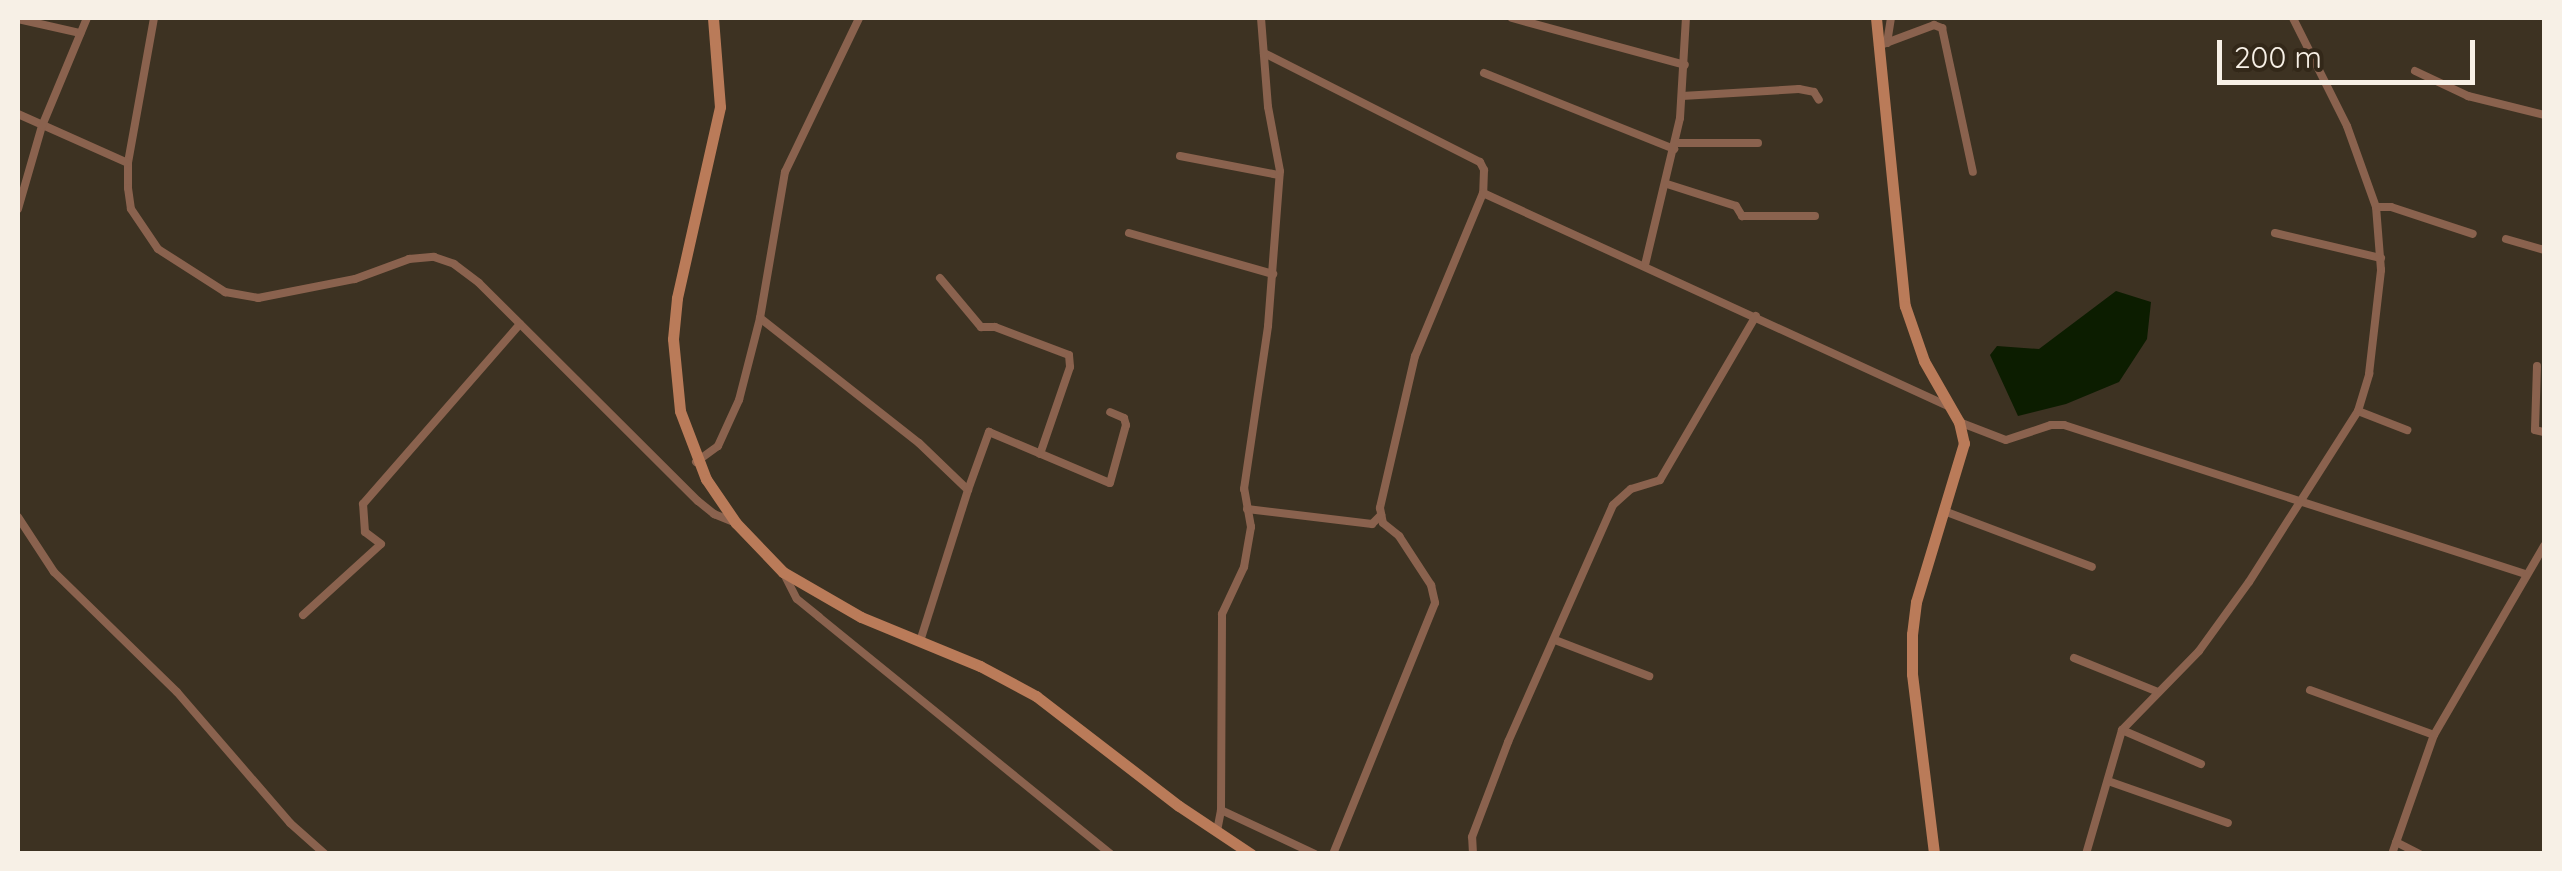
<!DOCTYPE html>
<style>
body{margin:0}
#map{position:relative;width:2562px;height:871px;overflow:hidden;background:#3d3222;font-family:Quicksand,sans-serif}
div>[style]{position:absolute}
.water>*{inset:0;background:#0c1d00}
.street>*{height:8px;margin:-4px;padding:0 4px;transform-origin:4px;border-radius:4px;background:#8a624e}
.secondary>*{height:11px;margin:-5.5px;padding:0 5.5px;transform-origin:5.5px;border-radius:5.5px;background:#ba7b59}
span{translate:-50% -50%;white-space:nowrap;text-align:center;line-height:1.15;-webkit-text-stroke:10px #332819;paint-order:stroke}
.frame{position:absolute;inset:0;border:20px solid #f7f0e6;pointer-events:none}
.scale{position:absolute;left:2217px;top:40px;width:258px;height:45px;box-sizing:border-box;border:5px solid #f7f0e6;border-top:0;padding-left:12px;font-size:30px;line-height:35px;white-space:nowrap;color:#f7f0e6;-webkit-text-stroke:8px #332819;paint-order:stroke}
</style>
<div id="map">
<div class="water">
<i style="clip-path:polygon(2116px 291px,2151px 302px,2147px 339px,2119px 382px,2066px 404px,2018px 416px,1990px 355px,1997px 346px,2039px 349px)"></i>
</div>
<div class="street">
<i style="left:154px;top:18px;width:147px;rotate:100.2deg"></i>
<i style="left:128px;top:163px;width:25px;rotate:90deg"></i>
<i style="left:128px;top:188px;width:21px;rotate:82deg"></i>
<i style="left:131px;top:209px;width:48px;rotate:56deg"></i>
<i style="left:158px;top:249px;width:80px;rotate:32.7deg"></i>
<i style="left:225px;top:292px;width:34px;rotate:10deg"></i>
<i style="left:258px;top:298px;width:99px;rotate:-11.1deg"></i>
<i style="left:355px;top:279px;width:58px;rotate:-20.3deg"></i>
<i style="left:409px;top:259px;width:25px;rotate:-5deg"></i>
<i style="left:434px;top:257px;width:21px;rotate:19deg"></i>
<i style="left:454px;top:264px;width:31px;rotate:37deg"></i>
<i style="left:479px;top:283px;width:309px;rotate:44.9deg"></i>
<i style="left:698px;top:501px;width:21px;rotate:39deg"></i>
<i style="left:714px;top:514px;width:24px;rotate:22deg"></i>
<i style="left:1512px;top:18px;width:179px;rotate:15.2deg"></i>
<i style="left:18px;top:19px;width:64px;rotate:12.7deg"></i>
<i style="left:1887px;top:43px;width:25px;rotate:-81deg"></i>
<i style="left:1878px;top:46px;width:60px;rotate:-20.6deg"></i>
<i style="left:1934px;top:25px;width:9px;rotate:21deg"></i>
<i style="left:1942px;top:28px;width:147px;rotate:77.9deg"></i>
<i style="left:1264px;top:53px;width:242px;rotate:26.8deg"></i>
<i style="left:1480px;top:162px;width:9px;rotate:63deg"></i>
<i style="left:1484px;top:170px;width:23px;rotate:92deg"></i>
<i style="left:1483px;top:193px;width:177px;rotate:112.6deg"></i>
<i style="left:1415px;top:356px;width:156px;rotate:103deg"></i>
<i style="left:1380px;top:508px;width:15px;rotate:79deg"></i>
<i style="left:1383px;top:523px;width:21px;rotate:39deg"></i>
<i style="left:1399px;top:536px;width:59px;rotate:56.9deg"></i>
<i style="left:1431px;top:585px;width:18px;rotate:77deg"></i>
<i style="left:1435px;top:603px;width:271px;rotate:112.1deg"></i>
<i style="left:2415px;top:71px;width:59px;rotate:25.3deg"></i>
<i style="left:2468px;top:96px;width:78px;rotate:14deg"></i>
<i style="left:1484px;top:73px;width:205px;rotate:21.8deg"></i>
<i style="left:1682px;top:96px;width:117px;rotate:-3.4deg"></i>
<i style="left:1799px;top:89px;width:15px;rotate:11deg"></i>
<i style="left:1814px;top:92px;width:9px;rotate:58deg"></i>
<i style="left:18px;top:114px;width:120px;rotate:24deg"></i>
<i style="left:1675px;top:143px;width:83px"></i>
<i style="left:1180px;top:156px;width:101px;rotate:10.9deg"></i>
<i style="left:1667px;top:184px;width:72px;rotate:17.7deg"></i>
<i style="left:1736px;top:206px;width:12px;rotate:59deg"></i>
<i style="left:1742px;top:216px;width:73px"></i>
<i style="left:1483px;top:193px;width:514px;rotate:24.62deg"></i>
<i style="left:2376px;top:207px;width:15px"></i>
<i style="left:2391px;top:207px;width:86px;rotate:18.2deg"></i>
<i style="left:18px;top:209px;width:86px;rotate:-73.9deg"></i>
<i style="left:42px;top:126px;width:117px;rotate:-67.4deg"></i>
<i style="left:1129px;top:233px;width:150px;rotate:15.9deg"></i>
<i style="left:2275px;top:233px;width:109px;rotate:13.3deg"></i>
<i style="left:2506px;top:239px;width:40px;rotate:16deg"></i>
<i style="left:1645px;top:265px;width:151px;rotate:-76.6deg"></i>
<i style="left:1680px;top:118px;width:100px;rotate:-86.6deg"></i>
<i style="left:940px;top:278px;width:64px;rotate:50.1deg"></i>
<i style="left:981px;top:327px;width:14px"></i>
<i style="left:995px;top:327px;width:79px;rotate:20.7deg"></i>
<i style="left:1069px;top:355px;width:12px;rotate:85deg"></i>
<i style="left:1070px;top:367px;width:92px;rotate:109deg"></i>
<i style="left:760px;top:318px;width:202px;rotate:38.2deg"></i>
<i style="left:919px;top:443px;width:68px;rotate:43.8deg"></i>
<i style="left:968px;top:490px;width:158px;rotate:107.6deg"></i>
<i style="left:2537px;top:366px;width:64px;rotate:91.8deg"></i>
<i style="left:2535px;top:430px;width:9px;rotate:13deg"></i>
<i style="left:2358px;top:411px;width:53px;rotate:21.2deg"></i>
<i style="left:1959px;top:422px;width:50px;rotate:21deg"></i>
<i style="left:2006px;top:440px;width:47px;rotate:-18.4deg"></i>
<i style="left:2051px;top:425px;width:13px"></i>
<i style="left:2064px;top:425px;width:484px;rotate:17.9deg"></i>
<i style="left:696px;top:462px;width:27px;rotate:-36deg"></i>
<i style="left:718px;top:446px;width:51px;rotate:-65.5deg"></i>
<i style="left:739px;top:400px;width:85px;rotate:-75.6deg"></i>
<i style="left:760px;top:318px;width:148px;rotate:-80.3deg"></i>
<i style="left:785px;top:172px;width:171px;rotate:-64.3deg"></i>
<i style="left:968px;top:490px;width:62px;rotate:-70.1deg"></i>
<i style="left:989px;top:432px;width:131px;rotate:22.9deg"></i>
<i style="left:1110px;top:483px;width:60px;rotate:-74.6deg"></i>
<i style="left:1126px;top:425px;width:7px;rotate:-106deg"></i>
<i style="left:1124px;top:418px;width:15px;rotate:-157deg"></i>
<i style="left:1247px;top:509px;width:126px;rotate:6.8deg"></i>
<i style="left:1372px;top:524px;width:13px;rotate:-45deg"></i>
<i style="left:1944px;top:511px;width:158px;rotate:20.7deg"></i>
<i style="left:18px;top:517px;width:66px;rotate:56.8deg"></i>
<i style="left:54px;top:572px;width:172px;rotate:44.3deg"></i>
<i style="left:177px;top:692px;width:173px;rotate:49.2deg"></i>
<i style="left:290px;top:823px;width:47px;rotate:41.5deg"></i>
<i style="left:783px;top:572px;width:30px;rotate:63deg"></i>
<i style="left:797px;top:599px;width:28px;rotate:39deg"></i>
<i style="left:819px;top:617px;width:376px;rotate:39.1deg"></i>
<i style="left:303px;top:615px;width:105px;rotate:-42.3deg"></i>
<i style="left:381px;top:544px;width:20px;rotate:-143deg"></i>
<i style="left:365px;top:532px;width:28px;rotate:-94deg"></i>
<i style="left:363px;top:504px;width:239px;rotate:-48.9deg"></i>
<i style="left:1555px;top:640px;width:101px;rotate:21deg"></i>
<i style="left:2074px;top:658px;width:91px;rotate:22deg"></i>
<i style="left:2310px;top:690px;width:132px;rotate:19.9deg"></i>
<i style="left:2122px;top:730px;width:86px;rotate:23.3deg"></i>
<i style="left:2108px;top:781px;width:127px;rotate:19.3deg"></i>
<i style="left:1221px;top:810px;width:104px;rotate:25.1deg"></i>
<i style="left:1217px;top:831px;width:21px;rotate:-79deg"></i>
<i style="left:1221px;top:810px;width:196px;rotate:-89.7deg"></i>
<i style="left:1222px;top:614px;width:52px;rotate:-64.9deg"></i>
<i style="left:1244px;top:567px;width:41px;rotate:-80.1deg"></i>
<i style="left:1251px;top:527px;width:39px;rotate:-100deg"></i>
<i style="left:1244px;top:489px;width:165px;rotate:-81.6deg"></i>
<i style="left:1268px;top:326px;width:155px;rotate:-85.6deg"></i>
<i style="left:1280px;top:171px;width:65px;rotate:-100.6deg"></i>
<i style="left:1268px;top:107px;width:89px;rotate:-94.5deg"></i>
<i style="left:2396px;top:842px;width:27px;rotate:27deg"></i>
<i style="left:1473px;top:854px;width:17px;rotate:-93deg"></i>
<i style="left:1472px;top:837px;width:102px;rotate:-69.2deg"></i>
<i style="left:1508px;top:742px;width:259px;rotate:-66.1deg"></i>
<i style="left:1613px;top:505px;width:24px;rotate:-42deg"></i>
<i style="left:1631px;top:489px;width:30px;rotate:-17deg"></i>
<i style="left:1660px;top:480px;width:190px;rotate:-59.7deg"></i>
<i style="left:2086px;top:854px;width:129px;rotate:-73.8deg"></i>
<i style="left:2122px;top:730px;width:110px;rotate:-45.7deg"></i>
<i style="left:2199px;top:651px;width:85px;rotate:-54.1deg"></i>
<i style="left:2249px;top:582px;width:203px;rotate:-57.5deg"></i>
<i style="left:2358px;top:411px;width:39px;rotate:-73deg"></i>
<i style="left:2369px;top:374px;width:105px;rotate:-83.4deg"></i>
<i style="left:2381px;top:270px;width:63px;rotate:-94.5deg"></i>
<i style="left:2376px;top:207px;width:86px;rotate:-109.7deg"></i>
<i style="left:2347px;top:126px;width:121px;rotate:-116.6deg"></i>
<i style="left:2392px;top:854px;width:126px;rotate:-70.6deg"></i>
<i style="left:2434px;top:735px;width:219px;rotate:-59.8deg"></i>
</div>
<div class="secondary">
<i style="left:713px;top:18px;width:89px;rotate:85.5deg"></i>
<i style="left:720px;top:107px;width:196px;rotate:102.7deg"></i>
<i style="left:677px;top:298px;width:41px;rotate:95.6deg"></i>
<i style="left:673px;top:339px;width:72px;rotate:84.4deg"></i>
<i style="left:680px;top:411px;width:73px;rotate:69.1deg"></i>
<i style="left:706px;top:479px;width:53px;rotate:55.7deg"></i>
<i style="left:736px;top:523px;width:68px;rotate:46.2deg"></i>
<i style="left:783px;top:572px;width:90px;rotate:30deg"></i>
<i style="left:861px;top:617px;width:129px;rotate:22.4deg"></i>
<i style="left:980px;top:666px;width:64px;rotate:28.2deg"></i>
<i style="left:1036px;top:696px;width:180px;rotate:37.6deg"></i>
<i style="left:1179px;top:806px;width:87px;rotate:33.7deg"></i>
<i style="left:1876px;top:18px;width:289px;rotate:84.3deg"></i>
<i style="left:1905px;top:306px;width:58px;rotate:70.9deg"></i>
<i style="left:1924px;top:361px;width:70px;rotate:60.2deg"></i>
<i style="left:1959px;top:422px;width:22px;rotate:77deg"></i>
<i style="left:1964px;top:443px;width:166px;rotate:106.8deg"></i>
<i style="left:1916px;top:602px;width:32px;rotate:97deg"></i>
<i style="left:1912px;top:634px;width:40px;rotate:90deg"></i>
<i style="left:1912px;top:674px;width:181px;rotate:83deg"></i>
</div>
<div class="frame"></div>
<div class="scale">200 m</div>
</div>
